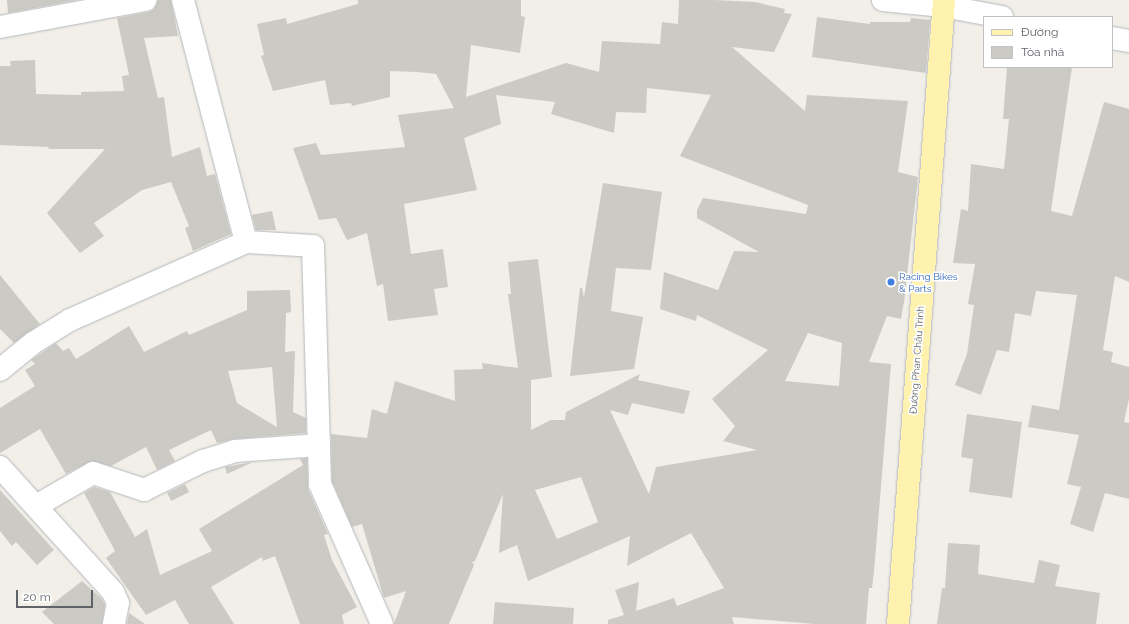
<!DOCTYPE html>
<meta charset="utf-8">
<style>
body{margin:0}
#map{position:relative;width:1129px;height:624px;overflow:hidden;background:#f1efe8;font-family:Raleway,sans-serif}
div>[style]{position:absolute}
.building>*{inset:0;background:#cccac5;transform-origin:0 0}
.roads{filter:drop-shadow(0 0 1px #b5b8bc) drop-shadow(0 0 1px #b5b8bc)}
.minor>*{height:22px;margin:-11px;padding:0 11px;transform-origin:11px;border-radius:11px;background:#fff}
.major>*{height:22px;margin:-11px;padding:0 11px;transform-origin:11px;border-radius:11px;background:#fff2af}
.dots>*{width:11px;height:11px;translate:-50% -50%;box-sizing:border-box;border:2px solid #fff;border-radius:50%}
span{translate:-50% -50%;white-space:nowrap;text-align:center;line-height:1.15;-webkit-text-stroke:3px #fff;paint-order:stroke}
.shop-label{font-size:10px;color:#366cbe}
.left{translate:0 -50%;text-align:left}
.street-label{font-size:10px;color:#5f6368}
.legend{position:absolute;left:983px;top:16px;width:130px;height:52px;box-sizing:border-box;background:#fff;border:1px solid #bfc1c3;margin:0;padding:5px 7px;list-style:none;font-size:12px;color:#5f6368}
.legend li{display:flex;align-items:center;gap:8px;height:20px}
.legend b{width:20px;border:1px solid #bfc1c3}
.scale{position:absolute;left:16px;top:590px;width:77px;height:18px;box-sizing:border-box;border:2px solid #5f6368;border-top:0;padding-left:5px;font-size:12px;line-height:14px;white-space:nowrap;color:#5f6368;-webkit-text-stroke:3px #fff;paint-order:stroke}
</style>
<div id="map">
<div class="building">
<i style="clip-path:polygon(7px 0,77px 0,8px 13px)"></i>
<i style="clip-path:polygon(158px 0,171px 0,178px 36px,144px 38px,158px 98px,164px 97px,172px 157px,200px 147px,207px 176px,215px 174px,231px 234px,193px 251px,185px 228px,189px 226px,171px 182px,142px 190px,94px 223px,104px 236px,80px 253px,47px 213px,105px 149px,49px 149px,48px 147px,0 145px,0 66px,11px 66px,10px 61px,35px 60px,36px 94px,81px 95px,81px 92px,124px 91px,122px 76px,129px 75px,117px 18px,149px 12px,154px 9px)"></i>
<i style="clip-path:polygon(evenodd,358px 0,521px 0,521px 16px,525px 17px,520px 53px,471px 45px,466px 97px,566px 63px,599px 72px,602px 41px,660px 44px,662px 22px,678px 24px,679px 0,714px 0,755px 2px,785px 9px,784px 13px,792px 14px,774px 52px,732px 47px,805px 111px,807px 95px,908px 101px,898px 172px,918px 177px,904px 302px,901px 319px,887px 316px,869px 362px,891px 364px,874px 572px,872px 588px,869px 588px,866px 624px,815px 624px,732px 617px,734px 624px,608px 624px,608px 620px,624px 615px,615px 590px,639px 582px,636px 611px,674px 598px,677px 606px,724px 588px,691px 533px,627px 566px,630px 536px,528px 581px,517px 545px,499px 553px,503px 494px,475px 561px,472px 562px,474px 565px,449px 624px,394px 624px,406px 591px,384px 598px,362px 524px,352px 527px,332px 481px,331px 434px,367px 438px,372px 409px,387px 414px,395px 381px,455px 401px,454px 370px,483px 369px,482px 363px,518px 368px,508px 294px,511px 294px,508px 262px,538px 259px,552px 377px,531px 380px,531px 430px,551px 420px,565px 420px,566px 412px,640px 374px,638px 380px,690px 391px,684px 414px,632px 403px,628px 415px,610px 410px,649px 494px,656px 467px,757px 450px,723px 441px,735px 426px,712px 399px,768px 350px,697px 315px,696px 321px,660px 309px,664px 272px,718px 290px,734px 251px,759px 252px,697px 218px,697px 210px,703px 198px,806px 214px,808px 205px,680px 156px,711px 95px,647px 88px,646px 113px,616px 112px,614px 133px,551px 114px,555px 102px,496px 95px,501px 124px,464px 138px,477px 190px,404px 204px,411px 254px,443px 249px,448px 287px,434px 289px,438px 315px,388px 321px,383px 284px,377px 286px,367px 233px,347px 240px,336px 218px,319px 220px,293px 148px,316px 143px,321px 155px,405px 147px,398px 115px,454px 108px,436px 74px,417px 72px,390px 71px,390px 97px,352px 106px,351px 103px,330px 105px,325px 80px,273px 91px,261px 56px,264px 55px,257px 24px,286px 18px,287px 24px,358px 4px,358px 0,808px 333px,842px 343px,839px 386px,785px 381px,808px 333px,358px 0,581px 477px,598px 522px,557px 539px,535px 490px,581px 477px)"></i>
<i style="clip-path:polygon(817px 17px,870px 24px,870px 22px,910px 22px,911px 18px,930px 20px,926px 73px,812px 57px)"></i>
<i style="clip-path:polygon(1007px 67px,1072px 67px,1051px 211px,1072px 216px,1104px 102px,1129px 109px,1129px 282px,1115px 276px,1103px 350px,1113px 352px,1111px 362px,1129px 367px,1129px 399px,1124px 422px,1129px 423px,1129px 499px,1105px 493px,1093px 532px,1070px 524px,1081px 487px,1067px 484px,1079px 435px,1028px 427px,1032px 405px,1059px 410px,1077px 295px,1036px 291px,1031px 316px,1015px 313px,1009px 352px,997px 350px,981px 395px,955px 385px,967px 354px,974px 305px,968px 304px,975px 264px,953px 263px,961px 209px,968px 211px,971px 164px,1004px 169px,1009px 119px,1003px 119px)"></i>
<i style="clip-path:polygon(603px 183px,662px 192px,651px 270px,616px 268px,611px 311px,643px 317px,634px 369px,570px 376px,580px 288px,582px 288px,584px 297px)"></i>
<i style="clip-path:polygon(272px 211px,276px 230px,256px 230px,252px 215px)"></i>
<i style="clip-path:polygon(0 275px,40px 324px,14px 343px,0 329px)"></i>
<i style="clip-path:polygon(evenodd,290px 290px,291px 312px,286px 313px,285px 352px,295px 351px,293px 412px,306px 418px,306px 433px,234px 439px,217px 443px,211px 430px,169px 450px,175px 461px,157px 470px,146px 447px,111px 466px,91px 461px,66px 474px,40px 429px,0 453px,0 408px,35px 386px,25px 370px,35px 364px,31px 360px,56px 343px,63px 351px,69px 348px,76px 359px,129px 326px,144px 352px,187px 331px,189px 335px,247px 310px,247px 291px,290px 290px,272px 367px,277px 427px,237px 403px,228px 371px,272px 367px)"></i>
<i style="clip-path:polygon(967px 414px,1022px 422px,1012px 498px,969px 492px,973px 459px,961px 457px)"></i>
<i style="clip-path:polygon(307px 458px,308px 489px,328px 534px,324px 535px,332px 560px,357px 607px,342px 615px,344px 624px,300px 624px,275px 556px,263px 561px,262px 557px,211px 587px,234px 624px,189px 624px,175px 600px,146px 615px,106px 558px,115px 551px,84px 493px,94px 487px,110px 492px,135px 537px,147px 529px,160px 575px,212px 551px,199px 529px,303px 465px,300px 459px)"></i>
<i style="clip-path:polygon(253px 462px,227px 474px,225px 467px)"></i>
<i style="left:185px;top:484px;width:9px;height:20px;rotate:63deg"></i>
<i style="clip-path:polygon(0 490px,54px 550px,37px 565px,16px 542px,12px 546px,0 531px)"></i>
<i style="clip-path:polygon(948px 543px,980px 545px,978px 574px,1034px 583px,1039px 560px,1060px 565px,1055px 586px,1100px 593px,1096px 624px,937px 624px,942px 588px,945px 588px)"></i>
<i style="clip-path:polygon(82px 581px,102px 599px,105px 605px,102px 624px,54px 624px,42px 612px)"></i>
<i style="clip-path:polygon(495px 602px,574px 608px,573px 624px,493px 624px)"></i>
<i style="clip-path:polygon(129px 613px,145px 624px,127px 624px)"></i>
</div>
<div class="roads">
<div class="minor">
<i style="left:883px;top:0;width:60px;rotate:5.7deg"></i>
<i style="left:943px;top:6px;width:60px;rotate:10.6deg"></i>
<i style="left:0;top:27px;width:148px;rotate:-10.5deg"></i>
<i style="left:1112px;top:38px;width:17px;rotate:10deg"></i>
<i style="left:246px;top:242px;width:67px;rotate:3.4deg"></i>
<i style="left:313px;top:246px;width:238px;rotate:88.3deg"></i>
<i style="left:320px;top:484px;width:153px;rotate:66.1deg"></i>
<i style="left:0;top:370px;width:43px;rotate:-39.3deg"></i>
<i style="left:33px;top:343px;width:44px;rotate:-31.9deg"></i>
<i style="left:70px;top:320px;width:193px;rotate:-23.9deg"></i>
<i style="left:246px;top:242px;width:250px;rotate:-104.6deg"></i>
<i style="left:0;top:467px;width:169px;rotate:47.9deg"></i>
<i style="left:113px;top:592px;width:12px;rotate:66deg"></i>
<i style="left:118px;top:603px;width:21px;rotate:101deg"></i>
<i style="left:36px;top:506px;width:66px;rotate:-30.1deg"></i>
<i style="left:93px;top:473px;width:54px;rotate:18.4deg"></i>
<i style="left:144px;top:490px;width:66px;rotate:-26.2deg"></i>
<i style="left:203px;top:461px;width:34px;rotate:-17deg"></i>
<i style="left:235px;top:451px;width:84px;rotate:-4.1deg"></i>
</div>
<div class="major">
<i style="left:898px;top:624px;width:626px;rotate:-85.78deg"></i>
</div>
</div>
<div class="dots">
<i style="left:891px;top:282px;background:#3f7fe0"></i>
</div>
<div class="shop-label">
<span class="left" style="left:899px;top:282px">Racing Bikes<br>&amp; Parts</span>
</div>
<div class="street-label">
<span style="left:917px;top:360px;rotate:-86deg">Đường Phan Châu Trinh</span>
</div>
<ul class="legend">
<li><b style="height:5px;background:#fff2af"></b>Đường</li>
<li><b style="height:11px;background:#cccac5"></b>Tòa nhà</li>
</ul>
<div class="scale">20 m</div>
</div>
